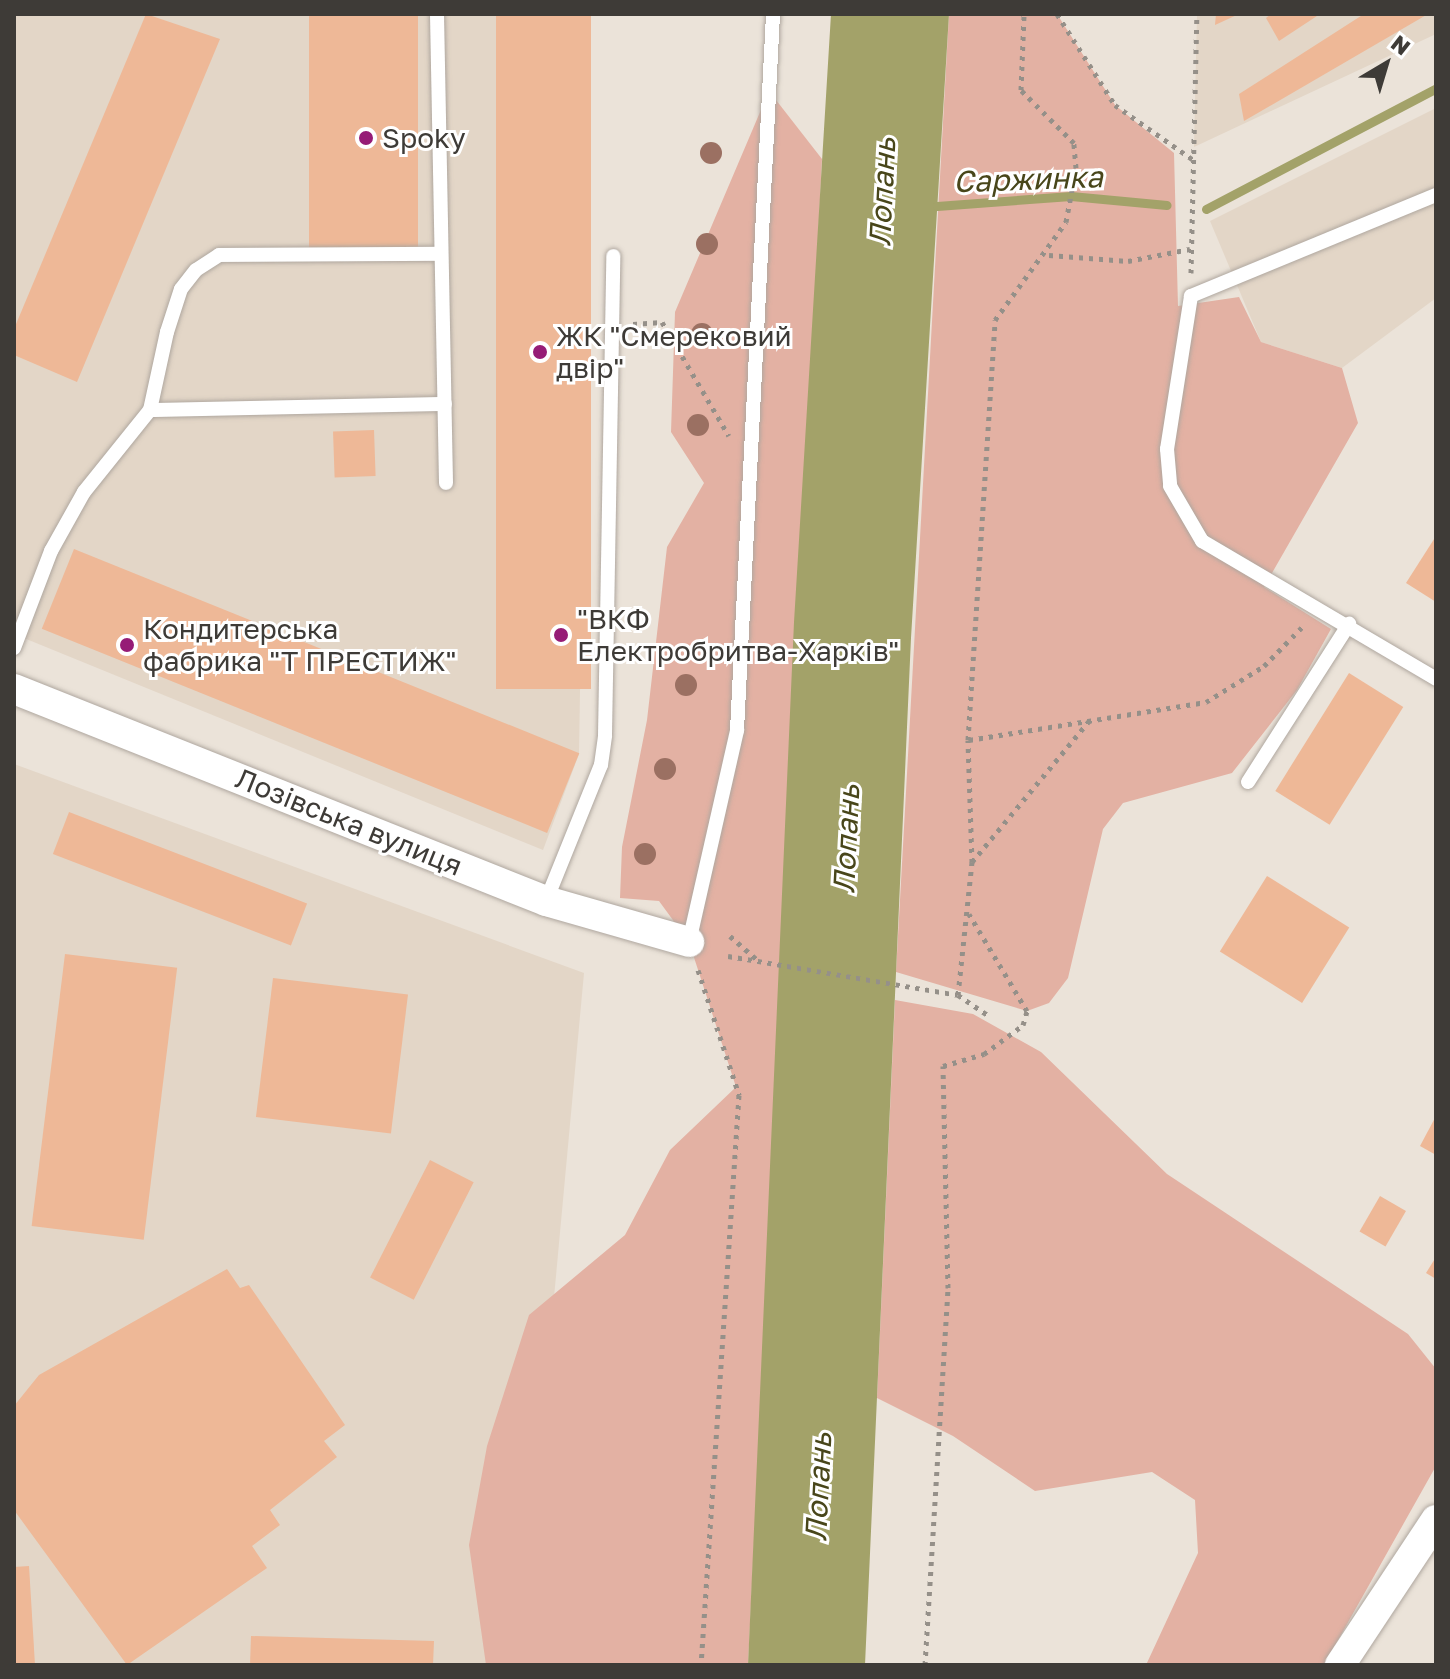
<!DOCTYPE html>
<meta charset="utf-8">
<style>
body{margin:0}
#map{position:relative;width:1450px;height:1679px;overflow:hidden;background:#ebe3d9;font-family:"Golos Text",sans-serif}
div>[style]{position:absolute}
.built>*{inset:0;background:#e3d6c7}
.green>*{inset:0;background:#e3b1a3}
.water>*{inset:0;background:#a3a269}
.stream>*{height:9px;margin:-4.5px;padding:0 4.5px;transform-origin:4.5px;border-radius:4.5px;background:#a3a269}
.building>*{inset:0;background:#eeb897;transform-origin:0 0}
.path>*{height:5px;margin-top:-2.5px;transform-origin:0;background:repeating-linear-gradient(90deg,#959089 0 4px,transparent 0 10px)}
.roads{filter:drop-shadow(0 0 2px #afa79f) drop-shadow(0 0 2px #afa79f)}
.lane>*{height:14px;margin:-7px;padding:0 7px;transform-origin:7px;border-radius:7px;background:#fff}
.street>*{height:30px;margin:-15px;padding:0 15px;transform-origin:15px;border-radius:15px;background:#fff}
.trees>*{width:22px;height:22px;margin:-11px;border-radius:50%;background:#9b7062}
.dots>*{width:22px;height:22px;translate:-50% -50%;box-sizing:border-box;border:4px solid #fff;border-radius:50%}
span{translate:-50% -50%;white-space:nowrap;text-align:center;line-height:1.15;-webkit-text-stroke:6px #fff;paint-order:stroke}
.poi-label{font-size:28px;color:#3e3b37}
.left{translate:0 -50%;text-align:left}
.street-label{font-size:28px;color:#3e3b37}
.water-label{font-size:30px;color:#48461a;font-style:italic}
.frame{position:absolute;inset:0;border:16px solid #3e3b37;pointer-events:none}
.north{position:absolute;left:1346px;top:24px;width:80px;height:80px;-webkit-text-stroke:6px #fff;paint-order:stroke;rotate:38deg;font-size:22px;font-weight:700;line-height:32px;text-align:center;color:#3e3b37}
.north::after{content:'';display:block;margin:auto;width:28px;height:36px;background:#3e3b37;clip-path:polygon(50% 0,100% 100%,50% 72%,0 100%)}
</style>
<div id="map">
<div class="built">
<i style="clip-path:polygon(14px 14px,591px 14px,579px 754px,543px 850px,14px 634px)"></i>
<i style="clip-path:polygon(1197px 14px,1436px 14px,1436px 34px,1194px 147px)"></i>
<i style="clip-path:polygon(1436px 108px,1436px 298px,1342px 368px,1261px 342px,1210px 221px)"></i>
<i style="clip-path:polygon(14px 764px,584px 973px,520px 1665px,14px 1665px)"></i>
</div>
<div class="green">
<i style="clip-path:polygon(949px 14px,1057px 14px,1115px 105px,1174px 153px,1178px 306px,1239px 297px,1261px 342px,1342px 368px,1358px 423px,1264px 587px,1331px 629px,1297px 690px,1232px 773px,1123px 803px,1103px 829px,1068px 978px,1049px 1003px,1027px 1011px,896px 972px)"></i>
<i style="clip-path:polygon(769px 91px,822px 159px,748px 1665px,486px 1665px,469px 1545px,487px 1446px,529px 1315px,625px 1235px,670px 1150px,736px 1087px,689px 942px,659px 901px,620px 898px,622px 847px,647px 720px,667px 547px,704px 483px,671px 432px,675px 312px)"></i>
<i style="clip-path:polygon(895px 1000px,973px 1014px,1041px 1052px,1167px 1174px,1408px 1334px,1436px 1369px,1436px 1466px,1324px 1665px,1146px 1665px,1198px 1553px,1195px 1500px,1152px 1472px,1035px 1491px,953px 1436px,877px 1398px)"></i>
</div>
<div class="water">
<i style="clip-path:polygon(831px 14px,949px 14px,911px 638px,865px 1665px,748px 1665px,794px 622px)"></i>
</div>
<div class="stream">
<i style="left:937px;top:206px;width:134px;rotate:-4.3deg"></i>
<i style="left:1071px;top:196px;width:96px;rotate:5.4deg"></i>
<i style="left:1206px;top:209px;width:260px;rotate:-27.7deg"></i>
</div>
<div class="building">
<i style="clip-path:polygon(146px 14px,220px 39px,77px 382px,14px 355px,14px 329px)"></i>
<i style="left:309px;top:14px;width:109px;height:234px"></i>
<i style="left:496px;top:14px;width:95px;height:675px"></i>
<i style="clip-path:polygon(1216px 14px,1239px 14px,1215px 25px)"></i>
<i style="clip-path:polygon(1271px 14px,1320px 14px,1279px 41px,1266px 18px)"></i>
<i style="clip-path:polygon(1364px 14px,1428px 14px,1244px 121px,1239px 94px)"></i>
<i style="left:374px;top:430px;width:46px;height:41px;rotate:88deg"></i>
<i style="clip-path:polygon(1436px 536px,1436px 602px,1406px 583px)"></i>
<i style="left:74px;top:549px;width:545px;height:86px;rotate:22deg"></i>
<i style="left:1349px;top:673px;width:64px;height:139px;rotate:32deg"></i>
<i style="left:69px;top:812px;width:255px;height:45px;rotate:21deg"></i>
<i style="left:1267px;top:876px;width:97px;height:89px;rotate:32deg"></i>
<i style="left:65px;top:954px;width:113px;height:274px;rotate:7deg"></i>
<i style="left:273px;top:978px;width:136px;height:140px;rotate:7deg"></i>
<i style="clip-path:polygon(1436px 1116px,1436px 1155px,1420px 1146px)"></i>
<i style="left:430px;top:1160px;width:49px;height:132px;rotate:27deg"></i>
<i style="left:1380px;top:1196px;width:30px;height:41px;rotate:30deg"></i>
<i style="clip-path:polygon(1436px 1257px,1436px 1279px,1426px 1273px)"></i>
<i style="clip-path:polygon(227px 1269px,240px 1288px,249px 1285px,345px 1425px,324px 1441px,337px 1457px,270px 1510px,280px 1525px,252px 1546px,267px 1568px,127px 1665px,14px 1510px,14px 1406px,39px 1375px)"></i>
<i style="clip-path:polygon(29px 1566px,35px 1665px,14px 1665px,14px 1567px)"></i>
<i style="clip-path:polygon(251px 1636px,434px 1641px,433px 1665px,250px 1665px)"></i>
</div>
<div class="path">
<i style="left:1057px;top:14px;width:108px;rotate:57.5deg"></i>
<i style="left:1115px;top:105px;width:98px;rotate:35deg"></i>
<i style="left:1049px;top:255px;width:79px;rotate:4.3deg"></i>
<i style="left:1128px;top:261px;width:63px;rotate:-11deg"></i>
<i style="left:1191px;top:273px;width:259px;rotate:-88.7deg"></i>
<i style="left:633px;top:324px;width:29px;rotate:-4deg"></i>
<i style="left:662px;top:322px;width:132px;rotate:59.6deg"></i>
<i style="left:969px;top:740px;width:240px;rotate:-9.1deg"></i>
<i style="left:1206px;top:702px;width:68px;rotate:-31.8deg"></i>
<i style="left:1264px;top:666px;width:57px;rotate:-45.7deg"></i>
<i style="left:972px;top:862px;width:185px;rotate:-50.3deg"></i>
<i style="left:730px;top:936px;width:37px;rotate:41deg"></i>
<i style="left:728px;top:956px;width:233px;rotate:9.6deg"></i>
<i style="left:958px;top:995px;width:36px;rotate:34deg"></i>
<i style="left:698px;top:970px;width:132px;rotate:71.8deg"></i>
<i style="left:739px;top:1095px;width:571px;rotate:93.81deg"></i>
<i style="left:958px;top:995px;width:134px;rotate:-84deg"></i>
<i style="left:972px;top:862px;width:122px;rotate:-91.9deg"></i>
<i style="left:968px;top:740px;width:421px;rotate:-86.3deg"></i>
<i style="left:995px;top:320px;width:121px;rotate:-54.1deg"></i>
<i style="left:1066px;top:222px;width:55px;rotate:-79.5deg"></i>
<i style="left:1076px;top:168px;width:25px;rotate:-95deg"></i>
<i style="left:1074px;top:143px;width:75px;rotate:-135deg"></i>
<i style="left:1021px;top:90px;width:76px;rotate:-87.7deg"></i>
<i style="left:925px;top:1665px;width:378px;rotate:-86.5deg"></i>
<i style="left:948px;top:1288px;width:222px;rotate:-91.3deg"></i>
<i style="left:943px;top:1066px;width:43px;rotate:-16.3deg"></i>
<i style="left:984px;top:1054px;width:49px;rotate:-36.6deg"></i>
<i style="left:1023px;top:1025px;width:15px;rotate:-74deg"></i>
<i style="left:1027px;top:1011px;width:113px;rotate:-120.9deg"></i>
</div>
<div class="roads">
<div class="lane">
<i style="left:437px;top:14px;width:469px;rotate:88.9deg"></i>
<i style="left:1436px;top:195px;width:265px;rotate:157.6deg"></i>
<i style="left:1191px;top:296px;width:155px;rotate:98.9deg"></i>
<i style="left:1167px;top:449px;width:37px;rotate:85deg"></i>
<i style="left:1170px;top:486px;width:64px;rotate:59.8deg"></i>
<i style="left:1202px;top:541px;width:272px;rotate:30.5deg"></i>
<i style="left:150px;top:410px;width:295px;rotate:-1.2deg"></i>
<i style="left:14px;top:648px;width:104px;rotate:-69.1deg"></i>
<i style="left:51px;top:551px;width:68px;rotate:-60.8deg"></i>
<i style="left:84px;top:492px;width:105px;rotate:-51.2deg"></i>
<i style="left:150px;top:410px;width:80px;rotate:-77.7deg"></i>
<i style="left:167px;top:332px;width:45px;rotate:-72deg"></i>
<i style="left:181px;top:289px;width:24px;rotate:-52deg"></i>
<i style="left:196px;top:270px;width:27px;rotate:-33deg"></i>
<i style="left:219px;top:255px;width:222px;rotate:-0.3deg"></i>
<i style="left:1248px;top:782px;width:188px;rotate:-57.4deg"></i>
<i style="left:546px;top:901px;width:147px;rotate:-68deg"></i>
<i style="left:601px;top:765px;width:30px;rotate:-82deg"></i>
<i style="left:605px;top:735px;width:479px;rotate:-89deg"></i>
<i style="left:689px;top:942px;width:217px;rotate:-77.2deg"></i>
<i style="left:737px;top:730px;width:717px;rotate:-87.12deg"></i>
</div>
<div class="street">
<i style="left:14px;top:689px;width:573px;rotate:21.73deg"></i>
<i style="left:546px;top:901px;width:149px;rotate:16deg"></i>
<i style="left:1340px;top:1665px;width:174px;rotate:-56.5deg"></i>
</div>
</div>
<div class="trees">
<i style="left:711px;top:153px"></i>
<i style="left:707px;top:244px"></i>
<i style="left:702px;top:334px"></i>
<i style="left:698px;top:425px"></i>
<i style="left:686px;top:685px"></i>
<i style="left:665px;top:769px"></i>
<i style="left:645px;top:854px"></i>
</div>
<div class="dots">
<i style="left:366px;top:138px;background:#961c76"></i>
<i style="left:540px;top:352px;background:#961c76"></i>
<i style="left:561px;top:635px;background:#961c76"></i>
<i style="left:127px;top:645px;background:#961c76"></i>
</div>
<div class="poi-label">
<span class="left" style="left:382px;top:138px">Spoky</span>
<span class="left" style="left:556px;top:352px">ЖК "Смерековий<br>двір"</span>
<span class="left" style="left:577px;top:635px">"ВКФ<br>Електробритва-Харків"</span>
<span class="left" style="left:143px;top:645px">Кондитерська<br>фабрика "Т ПРЕСТИЖ"</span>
</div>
<div class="street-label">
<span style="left:349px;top:822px;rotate:22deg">Лозівська вулиця</span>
</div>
<div class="water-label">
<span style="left:1028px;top:179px;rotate:-2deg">Саржинка</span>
<span style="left:882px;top:192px;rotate:-87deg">Лопань</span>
<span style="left:846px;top:839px;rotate:-87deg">Лопань</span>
<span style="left:818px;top:1487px;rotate:-87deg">Лопань</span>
</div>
<div class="frame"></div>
<div class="north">N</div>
</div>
